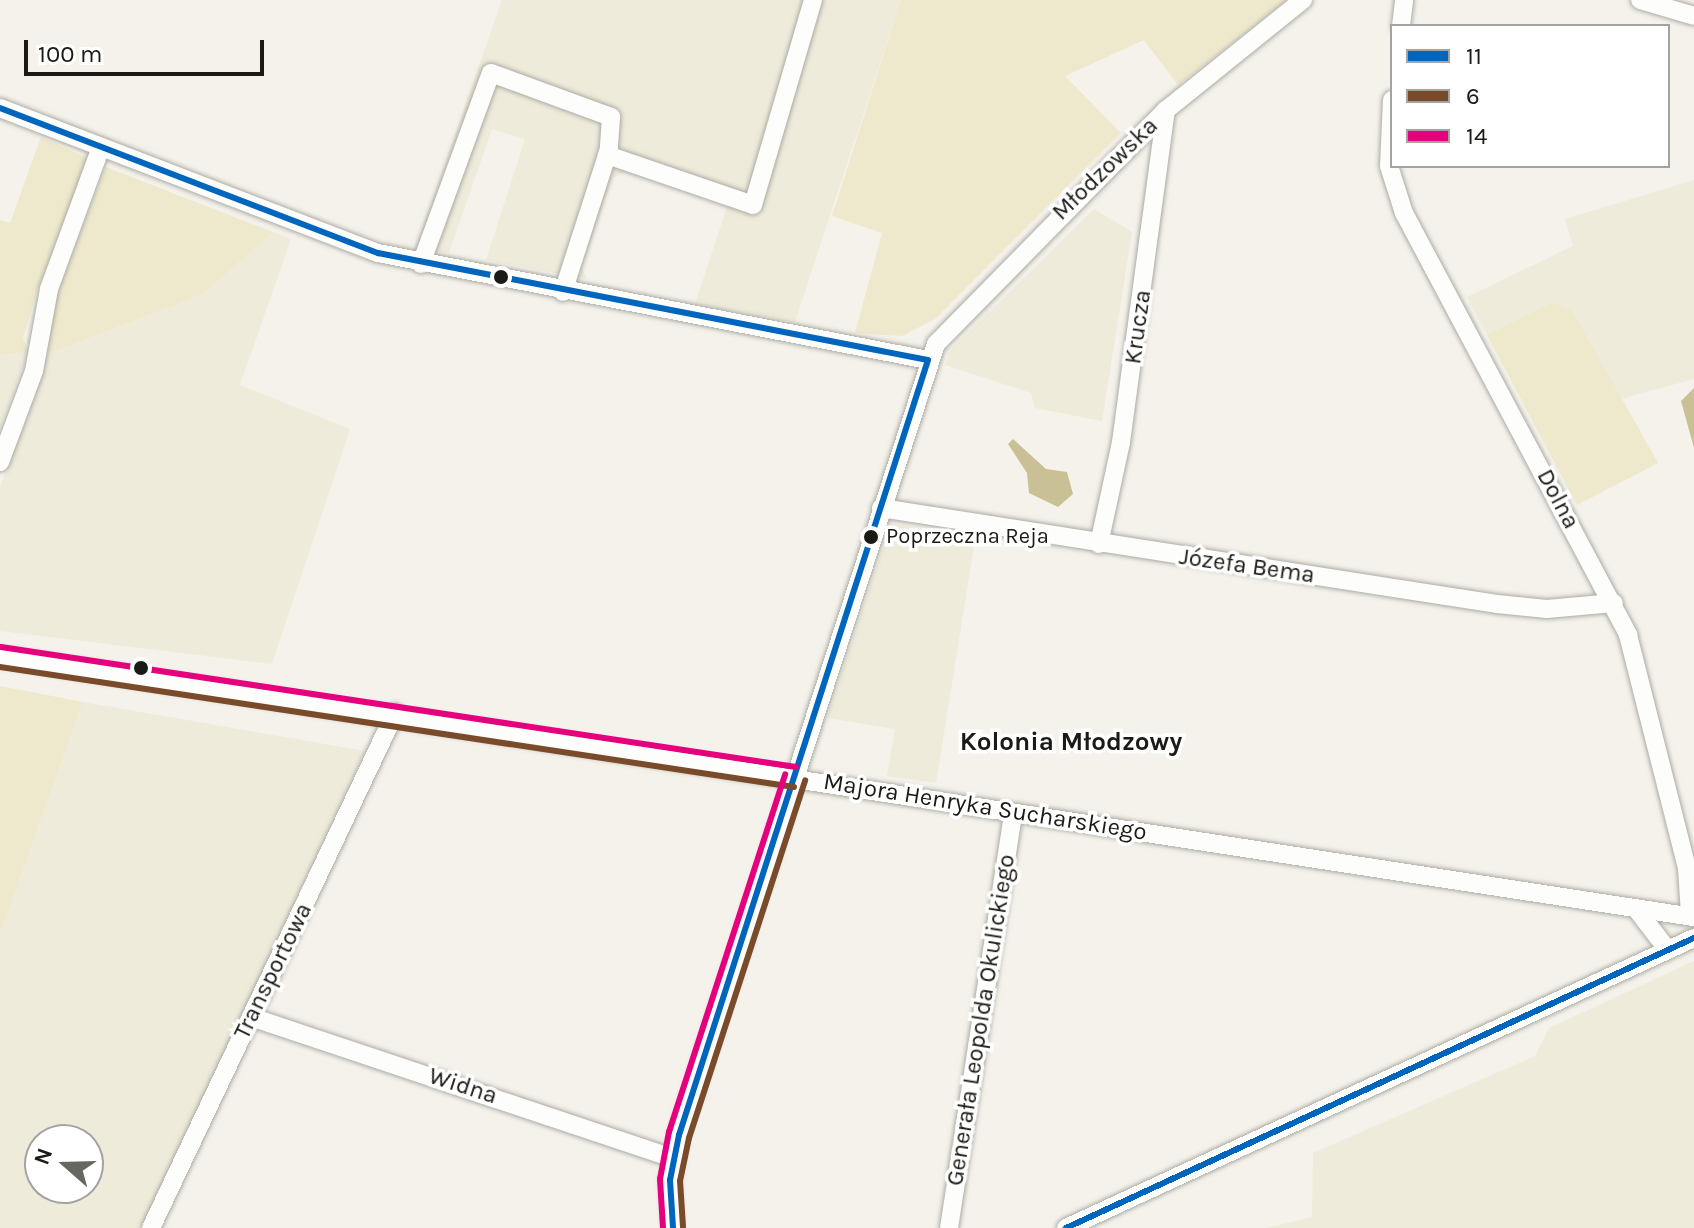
<!DOCTYPE html>
<meta charset="utf-8">
<style>
body{margin:0}
#map{position:relative;width:1694px;height:1228px;overflow:hidden;background:#f4f2ea;font-family:Karla,sans-serif}
div>[style]{position:absolute}
.built>*{inset:0;background:#efebda}
.green>*{inset:0;background:#eee8cc}
.water>*{inset:0;background:#cac096}
.roads{filter:drop-shadow(0 0 2px #acaba5) drop-shadow(0 0 2px #acaba5)}
.minor>*{height:18px;margin:-9px;padding:0 9px;transform-origin:9px;border-radius:9px;background:#fdfdfc}
.bus-1>*{height:6px;margin:-3px;padding:0 3px;transform-origin:3px;border-radius:3px;background:#0065bd}
.bus-2>*{height:6px;margin:-3px;padding:0 3px;transform-origin:3px;border-radius:3px;background:#7a4b2a}
.bus-3>*{height:6px;margin:-3px;padding:0 3px;transform-origin:3px;border-radius:3px;background:#e5007d}
.dots>*{width:22px;height:22px;translate:-50% -50%;box-sizing:border-box;border:4px solid #fff;border-radius:50%}
span{translate:-50% -50%;white-space:nowrap;text-align:center;line-height:1.15;-webkit-text-stroke:7px #fff;paint-order:stroke}
.bus-label{font-size:22px;color:#1b1a14}
.left{translate:0 -50%;text-align:left}
.street-label{font-size:24px;color:#1b1a14}
.neighbourhood-label{font-size:26px;color:#1b1a14;font-weight:700}
.legend{position:absolute;left:1390px;top:24px;width:280px;height:144px;box-sizing:border-box;background:#fff;border:2px solid #a4a3a1;margin:0;padding:10px 14px;list-style:none;font-size:24px;color:#1b1a14}
.legend li{display:flex;align-items:center;gap:16px;height:40px}
.legend b{width:40px;border:2px solid #a4a3a1}
.north{position:absolute;left:24px;top:1124px;width:80px;height:80px;box-sizing:border-box;background:#fff;border:2px solid #a4a3a1;border-radius:50%;rotate:290deg;font-size:22px;font-weight:700;line-height:32px;text-align:center;color:#1b1a14}
.north::after{content:'';display:block;margin:auto;width:28px;height:36px;background:#67665f;clip-path:polygon(50% 0,100% 100%,50% 72%,0 100%)}
.scale{position:absolute;left:24px;top:40px;width:240px;height:36px;box-sizing:border-box;border:4px solid #1b1a14;border-top:0;padding-left:10px;font-size:24px;line-height:28px;white-space:nowrap;color:#1b1a14;-webkit-text-stroke:6px #fff;paint-order:stroke}
</style>
<div id="map">
<div class="built">
<i style="clip-path:polygon(502px 0,901px 0,795px 322px,695px 304px,728px 204px,627px 171px,613px 178px,582px 268px,587px 279px,486px 260px,525px 139px,492px 129px,449px 253px,415px 248px)"></i>
<i style="clip-path:polygon(1694px 180px,1694px 379px,1621px 399px,1572px 310px,1553px 302px,1487px 335px,1467px 297px,1573px 246px,1565px 219px)"></i>
<i style="clip-path:polygon(1094px 209px,1132px 232px,1102px 421px,1035px 408px,1031px 393px,945px 365px,950px 350px)"></i>
<i style="clip-path:polygon(273px 232px,291px 239px,240px 385px,350px 429px,272px 664px,0 631px,0 487px,48px 354px,203px 294px)"></i>
<i style="clip-path:polygon(28px 352px,0 428px,0 355px)"></i>
<i style="clip-path:polygon(891px 523px,975px 540px,936px 783px,887px 776px,895px 729px,827px 718px)"></i>
<i style="clip-path:polygon(evenodd,83px 702px,365px 751px,143px 1228px,0 1228px,0 934px,83px 702px,40px 1140px,88px 1140px,88px 1188px,40px 1188px,40px 1140px)"></i>
<i style="clip-path:polygon(1694px 961px,1694px 1228px,1266px 1228px,1312px 1217px,1313px 1153px,1535px 1056px,1549px 1028px)"></i>
</div>
<div class="green">
<i style="clip-path:polygon(901px 0,1287px 0,1178px 85px,1144px 40px,1065px 76px,1121px 133px,935px 319px,902px 336px,855px 333px,882px 233px,832px 216px)"></i>
<i style="clip-path:polygon(41px 137px,87px 158px,87px 164px,38px 288px,23px 338px,28px 352px,0 355px,0 220px,10px 223px)"></i>
<i style="clip-path:polygon(106px 167px,273px 232px,203px 294px,48px 354px,51px 310px)"></i>
<i style="clip-path:polygon(1553px 302px,1572px 310px,1658px 463px,1577px 505px,1487px 335px)"></i>
<i style="clip-path:polygon(0 686px,83px 702px,0 934px)"></i>
</div>
<div class="water">
<i style="clip-path:polygon(1694px 388px,1694px 448px,1681px 401px)"></i>
<i style="clip-path:polygon(1013px 439px,1046px 469px,1067px 472px,1073px 494px,1058px 507px,1029px 493px,1027px 473px,1008px 444px)"></i>
</div>
<div class="roads">
<div class="minor">
<i style="left:1640px;top:0;width:56px;rotate:16.5deg"></i>
<i style="left:1401px;top:26px;width:26px;rotate:-83deg"></i>
<i style="left:1392px;top:100px;width:66px;rotate:92.6deg"></i>
<i style="left:1389px;top:166px;width:49px;rotate:72.3deg"></i>
<i style="left:1404px;top:213px;width:478px;rotate:62deg"></i>
<i style="left:1628px;top:635px;width:240px;rotate:75.8deg"></i>
<i style="left:1687px;top:868px;width:47px;rotate:86.3deg"></i>
<i style="left:0;top:108px;width:405px;rotate:21deg"></i>
<i style="left:378px;top:253px;width:560px;rotate:11.01deg"></i>
<i style="left:607px;top:155px;width:154px;rotate:18.9deg"></i>
<i style="left:753px;top:205px;width:214px;rotate:-73.7deg"></i>
<i style="left:421px;top:264px;width:203px;rotate:-69.9deg"></i>
<i style="left:491px;top:73px;width:128px;rotate:20.1deg"></i>
<i style="left:611px;top:117px;width:32px;rotate:94deg"></i>
<i style="left:609px;top:149px;width:150px;rotate:107.8deg"></i>
<i style="left:0;top:462px;width:97px;rotate:-69.5deg"></i>
<i style="left:34px;top:371px;width:83px;rotate:-79.6deg"></i>
<i style="left:49px;top:289px;width:151px;rotate:-69.9deg"></i>
<i style="left:881px;top:508px;width:623px;rotate:8.86deg"></i>
<i style="left:1497px;top:604px;width:50px;rotate:5.7deg"></i>
<i style="left:1547px;top:609px;width:67px;rotate:-5.1deg"></i>
<i style="left:1099px;top:544px;width:104px;rotate:-77.8deg"></i>
<i style="left:1121px;top:442px;width:335px;rotate:-82.3deg"></i>
<i style="left:0;top:657px;width:1714px;rotate:8.73deg"></i>
<i style="left:1637px;top:910px;width:49px;rotate:52.4deg"></i>
<i style="left:251px;top:1017px;width:445px;rotate:18.5deg"></i>
<i style="left:151px;top:1228px;width:570px;rotate:-64.65deg"></i>
<i style="left:673px;top:1228px;width:48px;rotate:-93.6deg"></i>
<i style="left:670px;top:1180px;width:46px;rotate:-78.7deg"></i>
<i style="left:679px;top:1135px;width:832px;rotate:-72deg"></i>
<i style="left:936px;top:344px;width:328px;rotate:-45.5deg"></i>
<i style="left:1166px;top:110px;width:176px;rotate:-38.8deg"></i>
<i style="left:949px;top:1228px;width:420px;rotate:-81.2deg"></i>
<i style="left:1066px;top:1228px;width:692px;rotate:-24.79deg"></i>
</div>
</div>
<div class="bus-1">
<i style="left:0;top:108px;width:405px;rotate:21deg"></i>
<i style="left:378px;top:253px;width:560px;rotate:11.01deg"></i>
<i style="left:928px;top:360px;width:814px;rotate:107.81deg"></i>
<i style="left:679px;top:1135px;width:46px;rotate:101.3deg"></i>
<i style="left:670px;top:1180px;width:48px;rotate:86.4deg"></i>
<i style="left:1066px;top:1228px;width:692px;rotate:-24.79deg"></i>
</div>
<div class="bus-2">
<i style="left:0;top:667px;width:803px;rotate:8.59deg"></i>
<i style="left:683px;top:1227px;width:46px;rotate:-93.7deg"></i>
<i style="left:680px;top:1181px;width:44px;rotate:-78.2deg"></i>
<i style="left:689px;top:1138px;width:376px;rotate:-72deg"></i>
</div>
<div class="bus-3">
<i style="left:1px;top:647px;width:804px;rotate:8.58deg"></i>
<i style="left:663px;top:1228px;width:49px;rotate:-93.5deg"></i>
<i style="left:660px;top:1179px;width:48px;rotate:-79.2deg"></i>
<i style="left:669px;top:1132px;width:376px;rotate:-72deg"></i>
</div>
<div class="dots">
<i style="left:501px;top:277px;background:#1b1a14"></i>
<i style="left:871px;top:537px;background:#1b1a14"></i>
<i style="left:141px;top:668px;background:#1b1a14"></i>
</div>
<div class="bus-label">
<span class="left" style="left:886px;top:537px">Poprzeczna Reja</span>
</div>
<div class="street-label">
<span style="left:1105px;top:169px;rotate:-44deg">Młodzowska</span>
<span style="left:1138px;top:327px;rotate:-82deg">Krucza</span>
<span style="left:1558px;top:499px;rotate:62deg">Dolna</span>
<span style="left:1247px;top:566px;rotate:8deg">Józefa Bema</span>
<span style="left:985px;top:807px;rotate:9deg">Majora Henryka Sucharskiego</span>
<span style="left:273px;top:971px;rotate:-64deg">Transportowa</span>
<span style="left:981px;top:1020px;rotate:-81deg">Generała Leopolda Okulickiego</span>
<span style="left:463px;top:1086px;rotate:18deg">Widna</span>
</div>
<div class="neighbourhood-label">
<span style="left:1071px;top:742px">Kolonia Młodzowy</span>
</div>
<ul class="legend">
<li><b style="height:10px;background:#0065bd"></b>11</li>
<li><b style="height:10px;background:#7a4b2a"></b>6</li>
<li><b style="height:10px;background:#e5007d"></b>14</li>
</ul>
<div class="north">N</div>
<div class="scale">100 m</div>
</div>
